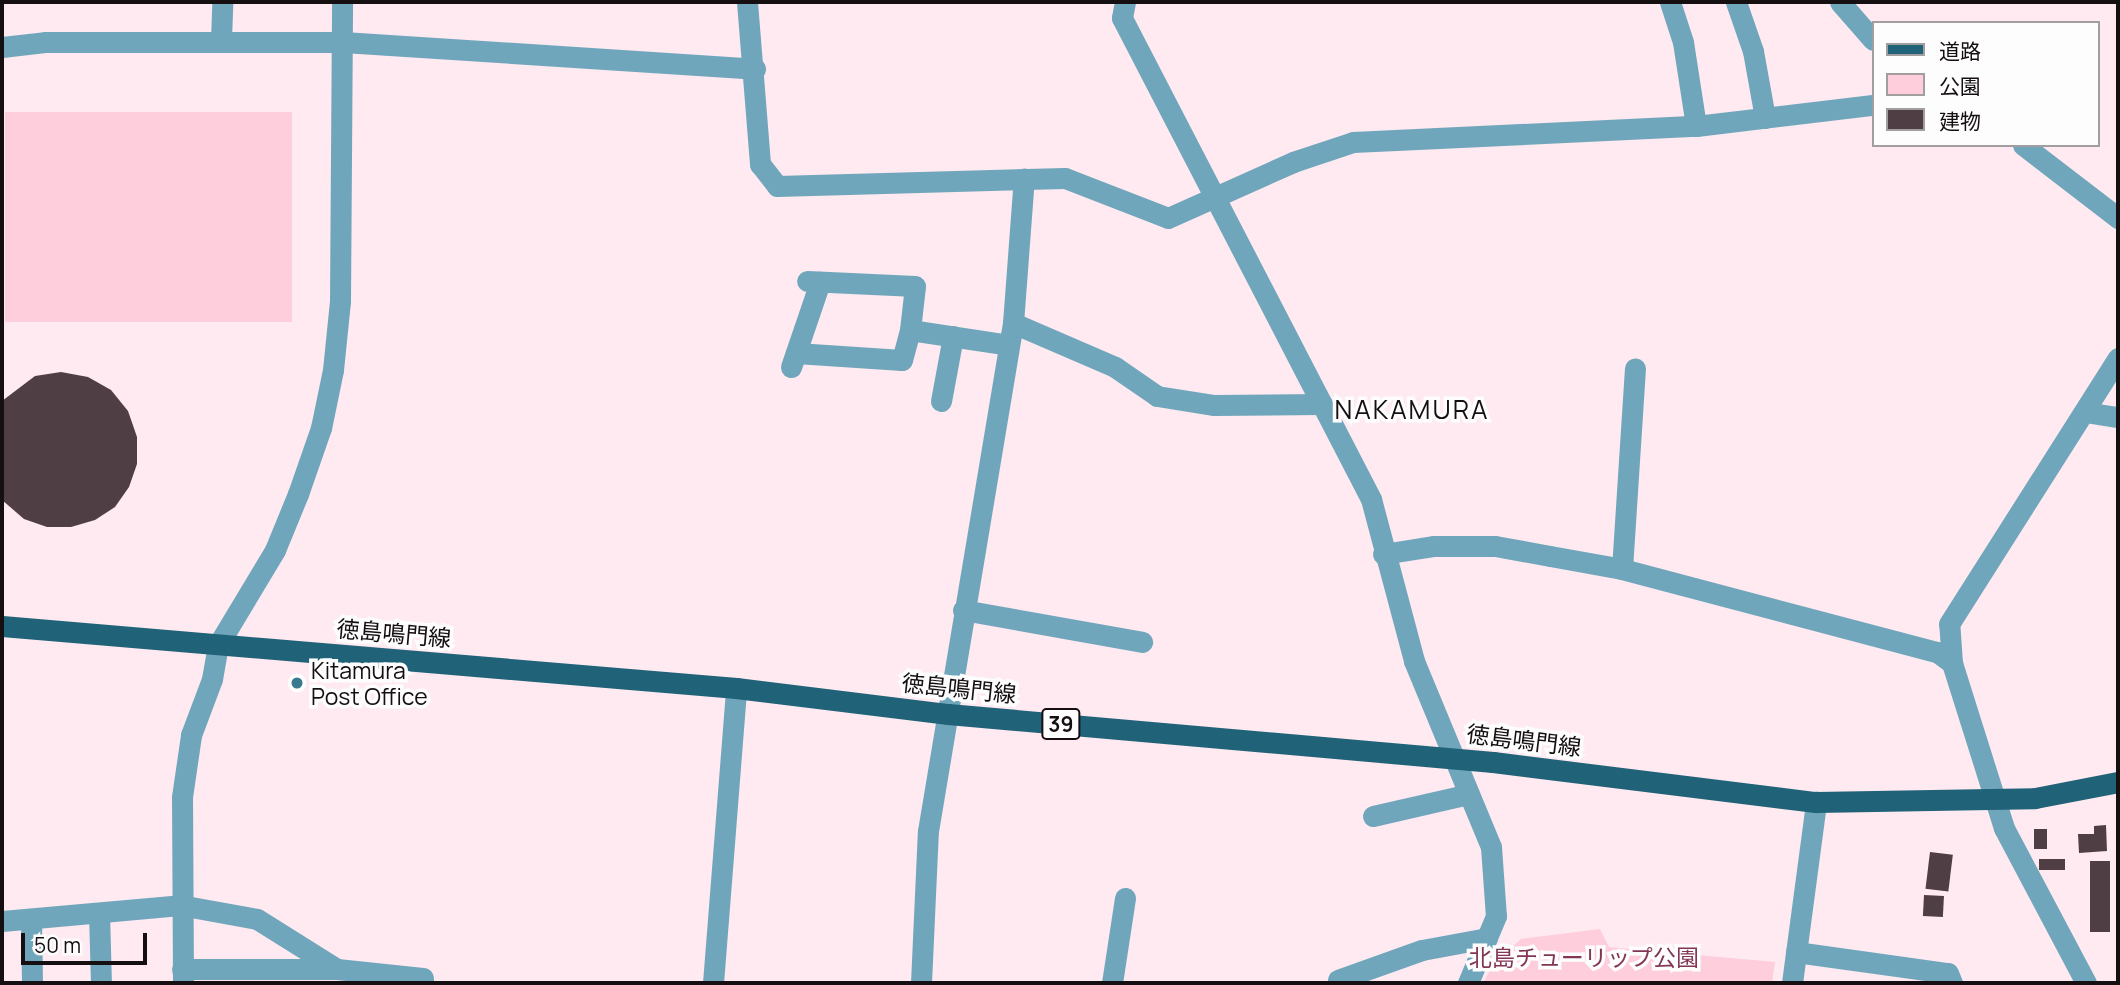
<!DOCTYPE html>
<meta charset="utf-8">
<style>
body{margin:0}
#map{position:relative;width:2120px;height:985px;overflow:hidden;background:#feeaf0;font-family:Manrope,"Noto Sans JP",sans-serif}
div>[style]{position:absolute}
.green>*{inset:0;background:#fecedd;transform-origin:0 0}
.building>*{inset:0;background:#4f3f44;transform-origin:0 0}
.minor>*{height:21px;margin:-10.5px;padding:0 10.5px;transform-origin:10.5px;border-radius:10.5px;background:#70a6bb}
.major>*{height:21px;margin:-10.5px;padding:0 10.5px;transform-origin:10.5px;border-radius:10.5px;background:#206277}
.dots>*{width:19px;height:19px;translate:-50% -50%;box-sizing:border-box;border:4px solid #fdfdfd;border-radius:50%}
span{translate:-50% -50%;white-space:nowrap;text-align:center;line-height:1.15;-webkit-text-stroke:7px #fdfdfd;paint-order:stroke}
.shield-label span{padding:2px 5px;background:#fdfdfd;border:2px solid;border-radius:5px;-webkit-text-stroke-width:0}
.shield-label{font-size:21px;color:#160f11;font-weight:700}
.street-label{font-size:23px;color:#160f11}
.poi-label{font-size:23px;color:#160f11}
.left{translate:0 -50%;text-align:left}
.park-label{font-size:23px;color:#833555}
.quarter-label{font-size:26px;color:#160f11;letter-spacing:2px}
.frame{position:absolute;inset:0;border:4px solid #160f11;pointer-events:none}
.legend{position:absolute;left:1872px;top:21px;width:228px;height:126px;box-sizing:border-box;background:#fdfdfd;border:2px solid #a19e9f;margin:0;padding:9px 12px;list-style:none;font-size:21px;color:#160f11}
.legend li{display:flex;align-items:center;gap:14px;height:35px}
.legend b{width:35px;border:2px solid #a19e9f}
.scale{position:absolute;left:21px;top:933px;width:126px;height:32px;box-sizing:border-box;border:4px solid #160f11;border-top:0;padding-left:9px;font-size:21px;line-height:24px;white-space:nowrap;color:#160f11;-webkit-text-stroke:5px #fdfdfd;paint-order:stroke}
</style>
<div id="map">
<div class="green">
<i style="left:5px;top:112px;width:287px;height:210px"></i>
<i style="clip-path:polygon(1600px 929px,1609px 947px,1775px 962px,1772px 983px,1483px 983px,1494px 963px,1521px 939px)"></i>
</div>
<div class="building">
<i style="clip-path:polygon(61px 372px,88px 377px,111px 390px,128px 411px,137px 437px,137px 464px,129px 487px,115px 507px,95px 520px,71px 527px,47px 527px,24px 519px,2px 500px,2px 401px,35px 376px)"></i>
<i style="clip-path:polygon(2106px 825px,2107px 851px,2079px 853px,2078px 834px,2094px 834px,2094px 826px)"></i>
<i style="left:2047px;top:829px;width:20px;height:13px;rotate:90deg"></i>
<i style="left:1930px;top:852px;width:23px;height:37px;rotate:7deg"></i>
<i style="left:2039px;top:859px;width:26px;height:11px"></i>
<i style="left:2090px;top:861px;width:20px;height:71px"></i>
<i style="left:1924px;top:895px;width:20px;height:21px;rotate:3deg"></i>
</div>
<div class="minor">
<i style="left:747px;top:2px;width:163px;rotate:85.4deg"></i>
<i style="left:760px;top:164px;width:28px;rotate:52deg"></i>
<i style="left:777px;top:186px;width:288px;rotate:-1.6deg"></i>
<i style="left:1065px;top:178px;width:110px;rotate:21.2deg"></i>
<i style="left:1168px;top:218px;width:137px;rotate:-24.1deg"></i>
<i style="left:1293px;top:162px;width:63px;rotate:-18.4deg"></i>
<i style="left:1353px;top:142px;width:343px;rotate:-2.7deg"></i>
<i style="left:1696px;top:126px;width:178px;rotate:-6.8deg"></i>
<i style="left:1125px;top:2px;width:16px;rotate:101deg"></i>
<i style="left:1122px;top:18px;width:542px;rotate:62.63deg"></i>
<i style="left:1371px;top:499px;width:168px;rotate:75.1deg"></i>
<i style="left:1414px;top:661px;width:201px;rotate:67.5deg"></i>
<i style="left:1491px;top:847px;width:69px;rotate:85.9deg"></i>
<i style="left:1496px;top:916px;width:73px;rotate:112.7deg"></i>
<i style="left:1670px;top:2px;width:42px;rotate:72deg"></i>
<i style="left:1683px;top:42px;width:85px;rotate:81.2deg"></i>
<i style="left:1736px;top:2px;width:52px;rotate:70.9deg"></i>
<i style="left:1753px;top:51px;width:68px;rotate:79.8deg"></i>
<i style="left:1840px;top:2px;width:50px;rotate:49deg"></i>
<i style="left:221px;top:40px;width:38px;rotate:-88deg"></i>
<i style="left:2px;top:47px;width:43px;rotate:-6.6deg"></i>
<i style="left:45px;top:42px;width:298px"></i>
<i style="left:343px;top:42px;width:413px;rotate:3.7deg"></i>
<i style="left:2023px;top:145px;width:120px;rotate:37.5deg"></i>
<i style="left:1013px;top:323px;width:111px;rotate:23.3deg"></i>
<i style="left:1115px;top:367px;width:51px;rotate:34.6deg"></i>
<i style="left:1157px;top:396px;width:58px;rotate:9deg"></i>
<i style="left:1214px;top:405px;width:108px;rotate:-0.5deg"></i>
<i style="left:910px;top:330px;width:100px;rotate:8.6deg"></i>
<i style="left:796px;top:353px;width:106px;rotate:3.8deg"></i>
<i style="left:902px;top:360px;width:31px;rotate:-75deg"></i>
<i style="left:910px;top:330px;width:44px;rotate:-83.5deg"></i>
<i style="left:915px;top:286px;width:108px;rotate:-177.3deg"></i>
<i style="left:791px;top:367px;width:90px;rotate:-71.2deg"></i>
<i style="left:941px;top:401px;width:66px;rotate:-79.5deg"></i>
<i style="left:2085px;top:412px;width:33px;rotate:9deg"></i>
<i style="left:1383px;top:554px;width:52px;rotate:-8.9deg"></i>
<i style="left:1434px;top:546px;width:61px"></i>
<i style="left:1495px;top:546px;width:56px;rotate:10.3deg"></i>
<i style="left:1550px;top:556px;width:73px;rotate:10.2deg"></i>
<i style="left:1622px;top:569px;width:326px;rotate:14.8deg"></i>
<i style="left:1937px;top:652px;width:19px;rotate:36deg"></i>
<i style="left:1622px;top:569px;width:201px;rotate:-86.3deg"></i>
<i style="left:963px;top:610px;width:182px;rotate:10.1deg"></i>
<i style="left:1373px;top:816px;width:98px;rotate:-12.9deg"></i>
<i style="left:99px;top:913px;width:70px;rotate:88.4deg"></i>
<i style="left:31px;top:919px;width:64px;rotate:89.1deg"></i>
<i style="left:2px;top:921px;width:179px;rotate:-5.1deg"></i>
<i style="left:180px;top:905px;width:78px;rotate:10.3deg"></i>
<i style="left:257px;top:919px;width:94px;rotate:32deg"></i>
<i style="left:337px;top:969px;width:86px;rotate:6deg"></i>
<i style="left:423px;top:978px;width:5px;rotate:90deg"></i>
<i style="left:1796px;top:952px;width:153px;rotate:7.9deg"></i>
<i style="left:1948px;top:973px;width:11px;rotate:68deg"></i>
<i style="left:182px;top:969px;width:155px"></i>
<i style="left:1338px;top:980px;width:89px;rotate:-19.7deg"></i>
<i style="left:1422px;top:950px;width:66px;rotate:-10.5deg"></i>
<i style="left:183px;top:983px;width:186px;rotate:-90.3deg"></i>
<i style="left:182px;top:797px;width:63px;rotate:-81.7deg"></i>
<i style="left:191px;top:735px;width:60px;rotate:-69.4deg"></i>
<i style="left:212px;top:679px;width:35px;rotate:-80deg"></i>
<i style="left:218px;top:645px;width:111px;rotate:-59deg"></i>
<i style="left:275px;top:550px;width:61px;rotate:-67.7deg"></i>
<i style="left:298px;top:494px;width:70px;rotate:-70.8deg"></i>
<i style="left:321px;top:428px;width:59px;rotate:-78.3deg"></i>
<i style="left:333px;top:370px;width:69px;rotate:-84.2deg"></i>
<i style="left:340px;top:301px;width:299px;rotate:-89.6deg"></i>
<i style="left:713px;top:983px;width:296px;rotate:-85.5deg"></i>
<i style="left:921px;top:983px;width:152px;rotate:-87.4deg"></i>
<i style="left:928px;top:831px;width:515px;rotate:-80.5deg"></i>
<i style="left:1013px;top:323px;width:145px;rotate:-85.7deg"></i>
<i style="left:1112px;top:983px;width:86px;rotate:-81.3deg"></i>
<i style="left:1792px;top:983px;width:183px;rotate:-82.4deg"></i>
<i style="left:2086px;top:983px;width:175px;rotate:-117.9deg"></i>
<i style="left:2004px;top:828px;width:173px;rotate:-107.5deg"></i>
<i style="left:1952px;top:663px;width:39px;rotate:-94deg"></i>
<i style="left:1949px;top:624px;width:315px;rotate:-57.6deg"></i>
</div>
<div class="major">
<i style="left:2px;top:626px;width:737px;rotate:4.83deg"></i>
<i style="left:736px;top:688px;width:214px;rotate:7deg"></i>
<i style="left:948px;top:714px;width:547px;rotate:5.03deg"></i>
<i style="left:1493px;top:762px;width:325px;rotate:7.1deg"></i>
<i style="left:1816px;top:802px;width:219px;rotate:-1deg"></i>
<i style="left:2035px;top:798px;width:85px;rotate:-10.9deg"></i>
</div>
<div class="dots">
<i style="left:297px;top:683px;background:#3b798f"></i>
</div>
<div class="shield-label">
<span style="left:1061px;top:724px">39</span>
</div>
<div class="street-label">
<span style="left:394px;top:633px;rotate:5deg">徳島鳴門線</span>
<span style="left:959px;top:688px;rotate:6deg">徳島鳴門線</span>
<span style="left:1524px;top:740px;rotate:7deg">徳島鳴門線</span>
</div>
<div class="poi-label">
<span class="left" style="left:311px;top:683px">Kitamura<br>Post Office</span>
</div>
<div class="park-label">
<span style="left:1584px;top:957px">北島チューリップ公園</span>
</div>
<div class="quarter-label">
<span style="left:1412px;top:410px">NAKAMURA</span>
</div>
<div class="frame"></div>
<ul class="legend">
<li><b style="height:9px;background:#206277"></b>道路</li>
<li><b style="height:19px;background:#fecedd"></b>公園</li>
<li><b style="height:19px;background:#4f3f44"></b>建物</li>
</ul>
<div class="scale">50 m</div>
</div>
